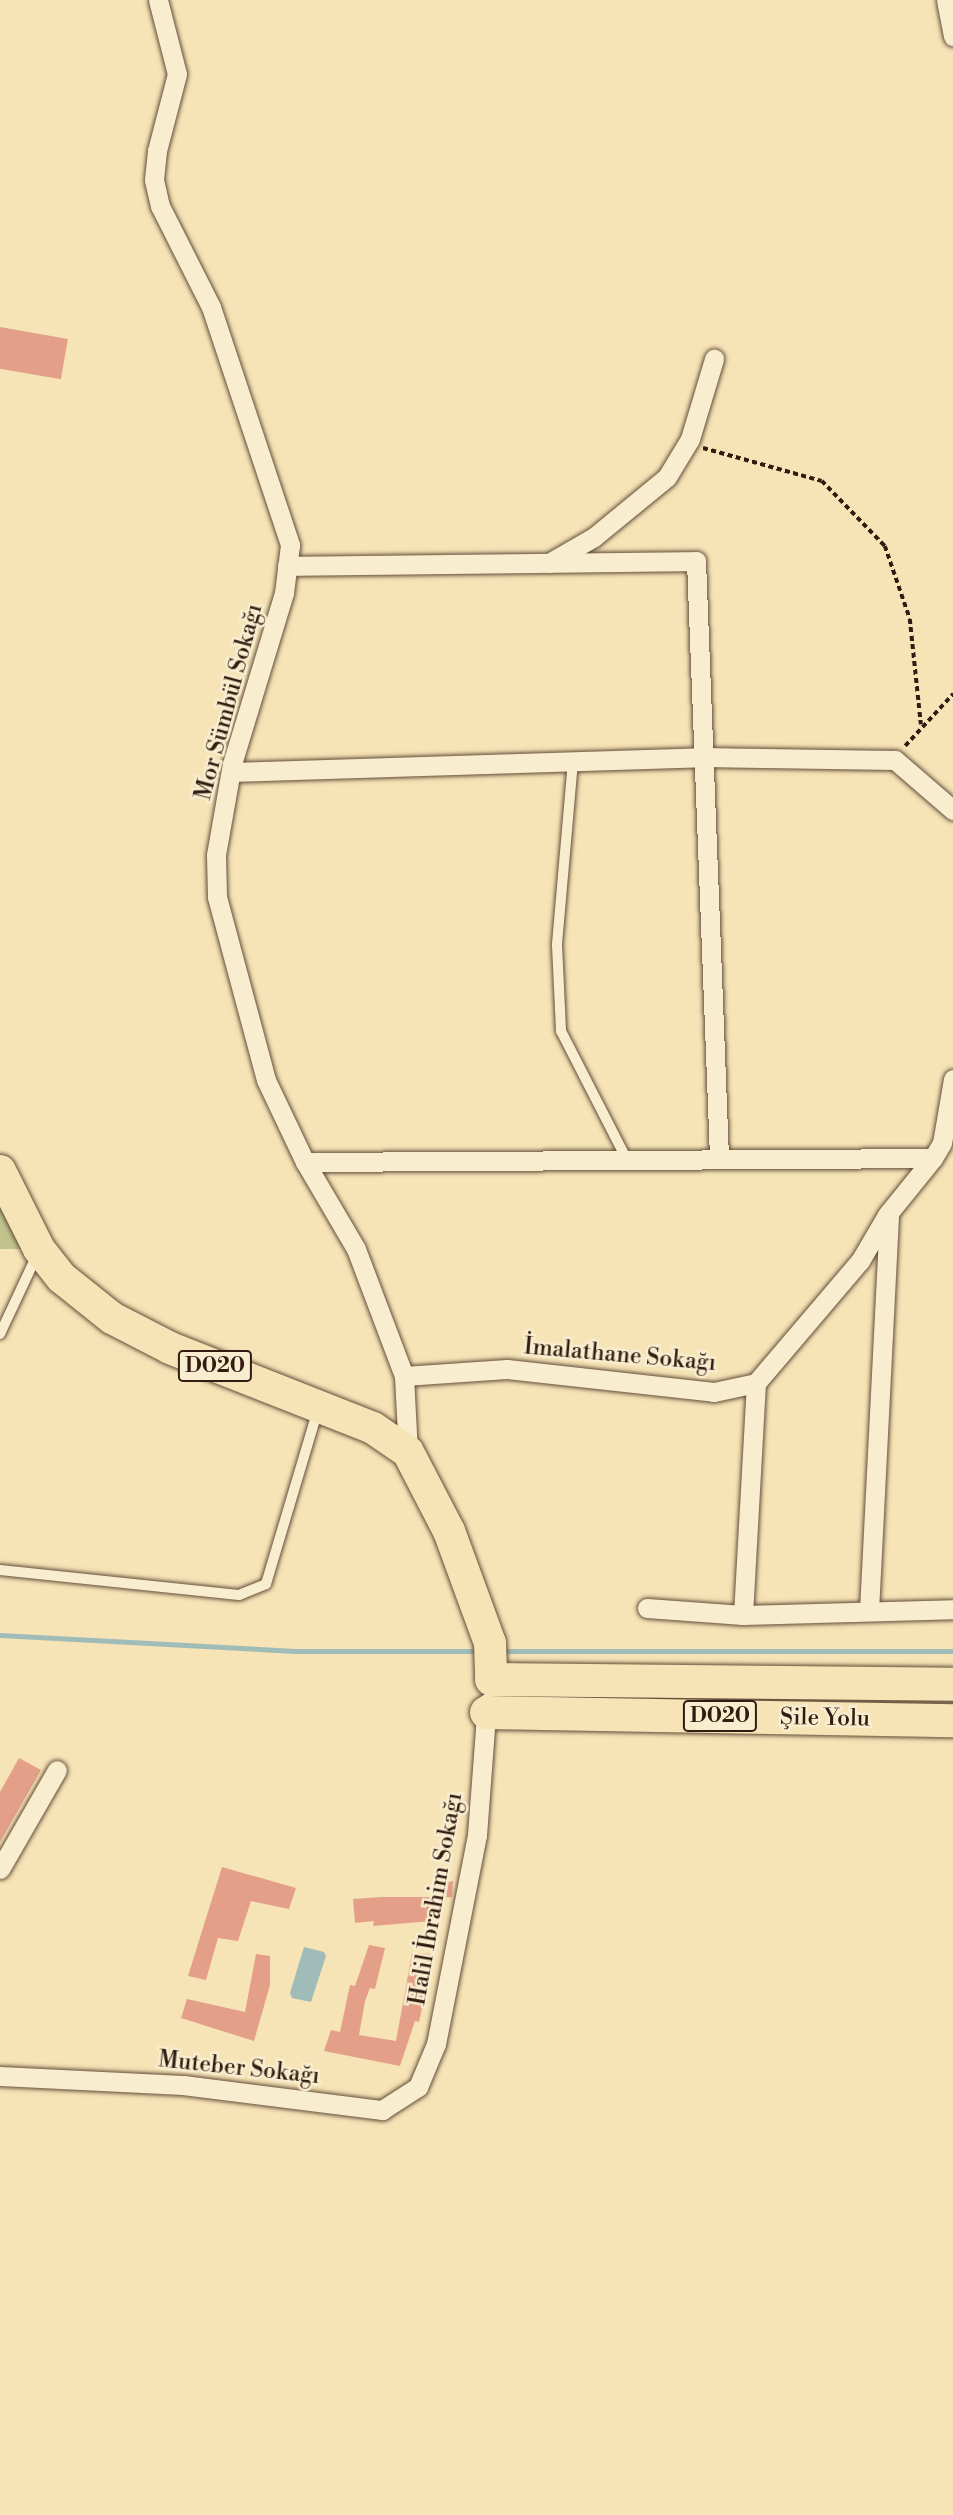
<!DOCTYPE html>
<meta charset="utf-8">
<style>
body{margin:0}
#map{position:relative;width:953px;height:2515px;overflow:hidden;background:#f6e3b6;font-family:"Libre Bodoni",serif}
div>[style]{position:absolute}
.green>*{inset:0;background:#c0c38b}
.water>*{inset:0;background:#a0bcb8}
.stream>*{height:5px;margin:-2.5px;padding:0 2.5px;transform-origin:2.5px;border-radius:2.5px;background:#a0bcb8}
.building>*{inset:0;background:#e39f88;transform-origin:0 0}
.path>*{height:3.5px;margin-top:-1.75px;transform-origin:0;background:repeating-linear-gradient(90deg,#321c11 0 5px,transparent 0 8.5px)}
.roads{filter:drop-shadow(0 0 2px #634e3a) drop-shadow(0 0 2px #634e3a)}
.service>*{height:10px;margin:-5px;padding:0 5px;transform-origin:5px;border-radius:5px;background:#f9edd0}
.minor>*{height:19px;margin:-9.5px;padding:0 9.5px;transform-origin:9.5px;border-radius:9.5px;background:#f9edd0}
.primary>*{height:32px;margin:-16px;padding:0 16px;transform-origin:16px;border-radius:16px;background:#f6e3b6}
.trunk>*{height:33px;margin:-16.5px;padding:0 16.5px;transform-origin:16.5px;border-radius:16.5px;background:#f6e3b6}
span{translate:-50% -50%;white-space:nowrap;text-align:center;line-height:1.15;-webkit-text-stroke:5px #f9edd0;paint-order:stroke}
.shield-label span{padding:2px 5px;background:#f9edd0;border:2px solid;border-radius:5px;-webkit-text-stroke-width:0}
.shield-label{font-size:21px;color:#321c11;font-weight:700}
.street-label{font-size:23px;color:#321c11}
</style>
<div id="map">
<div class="green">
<i style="clip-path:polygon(0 1172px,39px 1249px,0 1249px)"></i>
</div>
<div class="water">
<i style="clip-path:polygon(304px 1947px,324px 1952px,326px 1956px,311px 2002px,292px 1998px,290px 1993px)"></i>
</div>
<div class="stream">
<i style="left:0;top:1635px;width:296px;rotate:3.1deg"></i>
<i style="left:296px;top:1651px;width:177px"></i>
<i style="left:506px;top:1651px;width:447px"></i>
</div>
<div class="building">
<i style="left:0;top:327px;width:69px;height:41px;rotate:10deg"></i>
<i style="clip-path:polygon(19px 1758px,41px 1770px,0 1842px,0 1792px)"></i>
<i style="clip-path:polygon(222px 1867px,296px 1888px,289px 1909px,251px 1901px,238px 1941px,218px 1938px,206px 1980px,188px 1976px)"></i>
<i style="clip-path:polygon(453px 1881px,452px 1897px,433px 1898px,433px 1885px)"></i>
<i style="clip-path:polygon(382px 1897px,430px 1897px,432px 1921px,373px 1926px,374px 1921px,355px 1923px,353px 1899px)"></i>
<i style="clip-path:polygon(369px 1945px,385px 1948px,375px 1989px,370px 1988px,365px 2001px,359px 2035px,396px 2041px,412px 1953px,434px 1954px,419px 2022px,415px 2021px,400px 2066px,324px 2051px,331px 2030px,340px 2032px,350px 1985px,355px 1986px)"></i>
<i style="clip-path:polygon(256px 1954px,270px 1956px,270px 1985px,254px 2041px,181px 2018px,187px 1999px,245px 2012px)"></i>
</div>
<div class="path">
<i style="left:703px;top:448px;width:123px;rotate:15.5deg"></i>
<i style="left:822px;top:481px;width:91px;rotate:45.9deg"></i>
<i style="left:885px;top:546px;width:77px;rotate:71.1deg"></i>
<i style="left:910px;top:619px;width:106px;rotate:84deg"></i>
<i style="left:905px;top:746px;width:71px;rotate:-47.3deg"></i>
</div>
<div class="roads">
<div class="service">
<i style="left:573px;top:761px;width:185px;rotate:95deg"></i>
<i style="left:557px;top:945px;width:86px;rotate:87.3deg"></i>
<i style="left:561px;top:1031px;width:143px;rotate:62.9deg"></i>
<i style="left:0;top:1334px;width:87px;rotate:-64.9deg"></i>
<i style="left:0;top:1570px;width:240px;rotate:6deg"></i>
<i style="left:239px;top:1595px;width:29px;rotate:-22deg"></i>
<i style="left:266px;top:1584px;width:182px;rotate:-73.4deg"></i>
</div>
<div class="minor">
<i style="left:158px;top:0;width:76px;rotate:75.6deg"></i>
<i style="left:177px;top:74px;width:80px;rotate:104.6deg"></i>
<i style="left:157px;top:151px;width:29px;rotate:96deg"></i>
<i style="left:154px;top:180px;width:27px;rotate:77deg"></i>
<i style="left:160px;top:206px;width:113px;rotate:63.2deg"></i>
<i style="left:211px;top:307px;width:251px;rotate:71.6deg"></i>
<i style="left:290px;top:545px;width:48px;rotate:97.1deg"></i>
<i style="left:284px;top:593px;width:179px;rotate:106.9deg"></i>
<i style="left:232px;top:764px;width:92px;rotate:100deg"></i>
<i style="left:216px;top:855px;width:42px;rotate:88.6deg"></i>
<i style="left:217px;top:897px;width:189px;rotate:75deg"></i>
<i style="left:266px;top:1080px;width:91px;rotate:64.6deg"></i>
<i style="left:305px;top:1162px;width:101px;rotate:59.6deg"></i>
<i style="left:356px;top:1249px;width:136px;rotate:69.3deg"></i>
<i style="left:404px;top:1376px;width:76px;rotate:87deg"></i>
<i style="left:946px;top:0;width:37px;rotate:79deg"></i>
<i style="left:549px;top:563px;width:52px;rotate:-30deg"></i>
<i style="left:594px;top:537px;width:94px;rotate:-39.4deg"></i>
<i style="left:667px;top:477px;width:44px;rotate:-58.8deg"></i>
<i style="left:690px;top:439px;width:84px;rotate:-73.3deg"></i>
<i style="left:287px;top:566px;width:409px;rotate:-0.7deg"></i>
<i style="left:696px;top:561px;width:596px;rotate:87.79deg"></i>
<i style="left:231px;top:772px;width:471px;rotate:-1.8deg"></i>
<i style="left:702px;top:757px;width:193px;rotate:0.9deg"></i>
<i style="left:895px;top:760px;width:77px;rotate:40.8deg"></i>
<i style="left:305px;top:1162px;width:628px;rotate:-0.36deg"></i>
<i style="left:404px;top:1376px;width:103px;rotate:-3.9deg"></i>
<i style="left:507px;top:1369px;width:208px;rotate:6.3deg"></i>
<i style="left:714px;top:1392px;width:43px;rotate:-12.1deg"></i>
<i style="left:756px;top:1383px;width:160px;rotate:-49.6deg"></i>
<i style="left:860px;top:1261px;width:53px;rotate:-59.6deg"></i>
<i style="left:887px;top:1215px;width:73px;rotate:-51.1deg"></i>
<i style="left:933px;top:1158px;width:17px;rotate:-59deg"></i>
<i style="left:942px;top:1143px;width:65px;rotate:-80.2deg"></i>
<i style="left:647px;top:1608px;width:96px;rotate:4.2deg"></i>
<i style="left:743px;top:1615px;width:210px;rotate:-1.6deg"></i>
<i style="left:869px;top:1611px;width:399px;rotate:-87.1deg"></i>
<i style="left:743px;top:1615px;width:232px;rotate:-86.8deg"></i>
<i style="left:0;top:1869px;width:114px;rotate:-60.1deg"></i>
<i style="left:0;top:2076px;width:183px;rotate:2.8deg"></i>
<i style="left:183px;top:2085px;width:201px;rotate:7.2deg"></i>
<i style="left:382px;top:2110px;width:43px;rotate:-32.6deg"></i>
<i style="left:418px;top:2087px;width:47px;rotate:-67.3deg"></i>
<i style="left:436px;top:2044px;width:213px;rotate:-78.9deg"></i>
<i style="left:477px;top:1835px;width:132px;rotate:-85.7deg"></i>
</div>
<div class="primary">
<i style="left:0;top:1171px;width:87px;rotate:63.4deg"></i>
<i style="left:39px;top:1249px;width:37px;rotate:52deg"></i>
<i style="left:62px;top:1278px;width:64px;rotate:38.7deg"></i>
<i style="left:112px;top:1318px;width:65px;rotate:27.3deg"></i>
<i style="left:170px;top:1348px;width:218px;rotate:21.5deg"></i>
<i style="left:373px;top:1428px;width:42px;rotate:34.4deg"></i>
<i style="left:408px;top:1452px;width:89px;rotate:62.6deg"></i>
<i style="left:449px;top:1531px;width:119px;rotate:69.9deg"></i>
<i style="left:490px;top:1643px;width:36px;rotate:88deg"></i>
</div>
<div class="trunk">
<i style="left:491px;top:1679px;width:462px;rotate:0.6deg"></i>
<i style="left:486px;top:1712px;width:467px;rotate:1deg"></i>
</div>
</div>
<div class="shield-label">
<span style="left:215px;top:1366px">D020</span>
<span style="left:720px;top:1716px">D020</span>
</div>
<div class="street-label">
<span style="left:229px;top:702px;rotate:-75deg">Mor Sümbül Sokağı</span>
<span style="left:620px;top:1355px;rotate:5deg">İmalathane Sokağı</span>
<span style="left:825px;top:1718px;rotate:1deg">Şile Yolu</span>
<span style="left:436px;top:1899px;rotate:-80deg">Halil İbrahim Sokağı</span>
<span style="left:239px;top:2068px;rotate:6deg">Muteber Sokağı</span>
</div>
</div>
